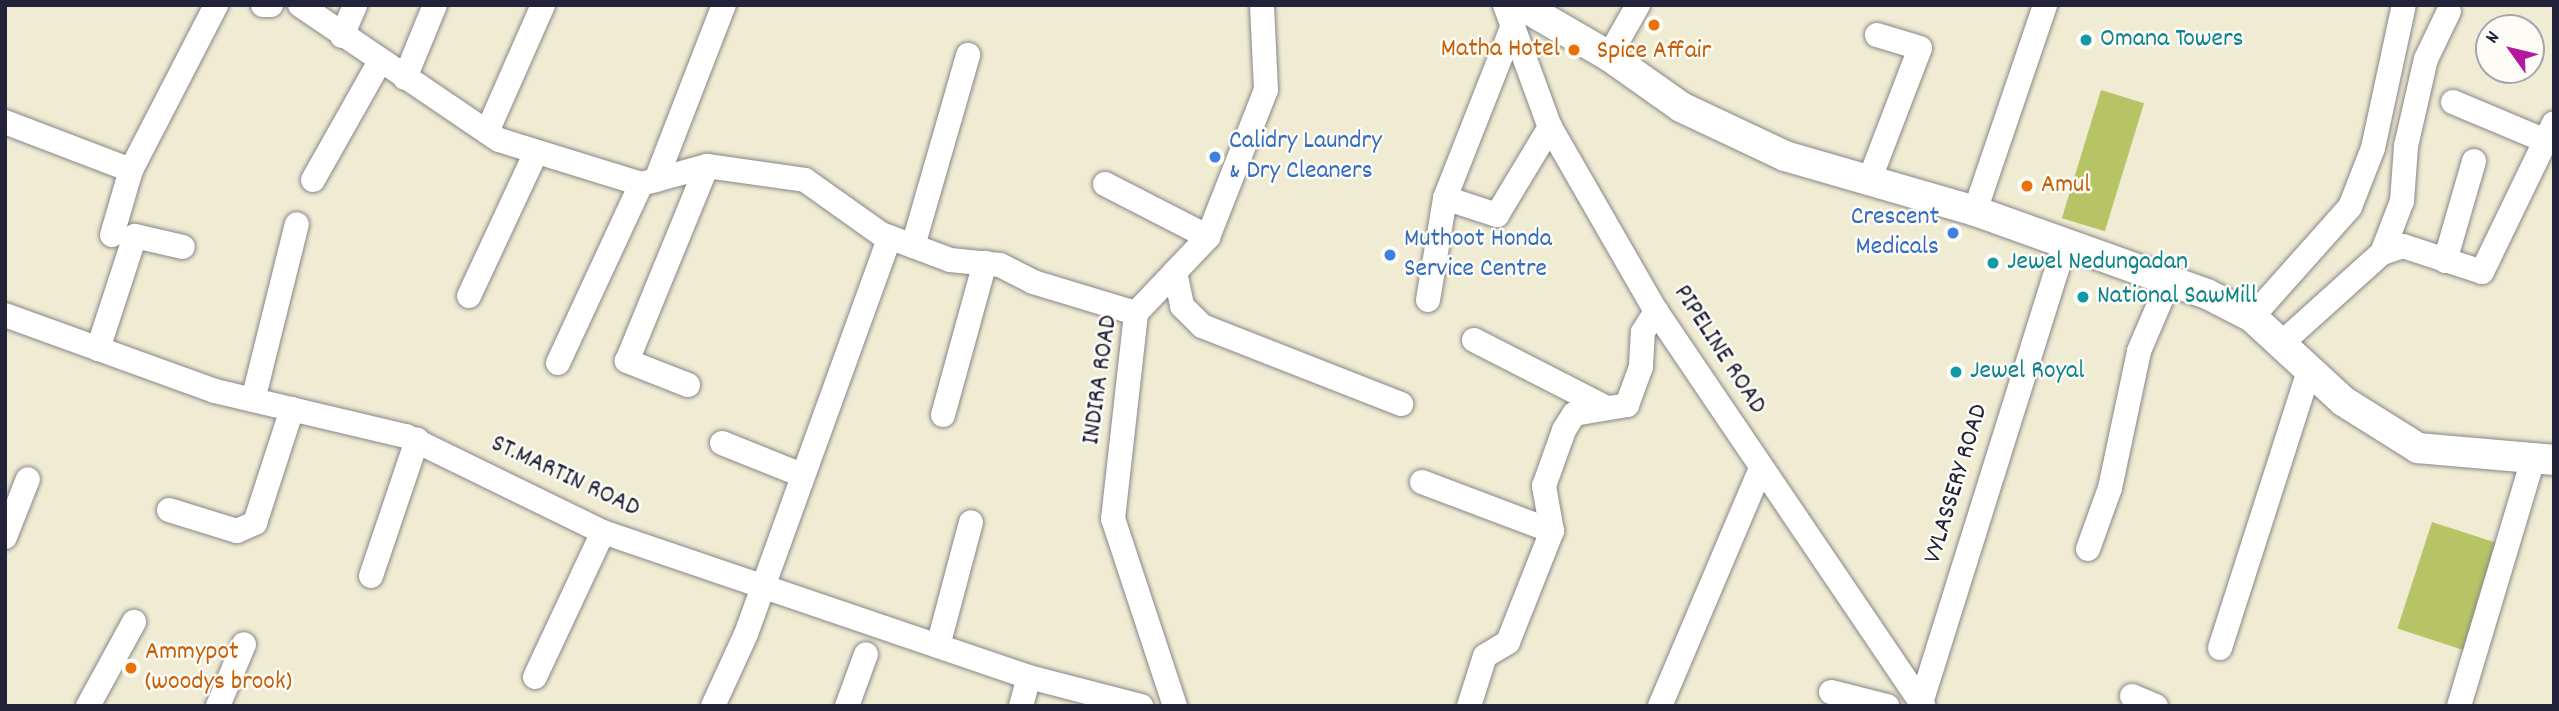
<!DOCTYPE html>
<style>
body{margin:0}
#map{position:relative;width:2559px;height:711px;overflow:hidden;background:#f0ebd3;font-family:Dekko,sans-serif}
div>[style]{position:absolute}
.green>*{inset:0;background:#b7c466;transform-origin:0 0}
.roads{filter:drop-shadow(0 0 2px #898687) drop-shadow(0 0 2px #898687)}
.minor>*{height:24px;margin:-12px;padding:0 12px;transform-origin:12px;border-radius:12px;background:#fff}
.major>*{height:30px;margin:-15px;padding:0 15px;transform-origin:15px;border-radius:15px;background:#fff}
.dots>*{width:19px;height:19px;translate:-50% -50%;box-sizing:border-box;border:4px solid #fdfcf7;border-radius:50%}
span{translate:-50% -50%;white-space:nowrap;text-align:center;line-height:1.15;-webkit-text-stroke:5px #fdfcf7;paint-order:stroke}
.culture-label{font-size:26px;color:#0d838f}
.left{translate:0 -50%;text-align:left}
.food-label{font-size:26px;color:#c56008}
.right{translate:-100% -50%;text-align:right}
.shop-label{font-size:26px;color:#366cbe}
.street-label{font-size:26px;color:#22223b}
.frame{position:absolute;inset:0;border:7px solid #22223b;pointer-events:none}
.north{position:absolute;left:2475px;top:14px;width:70px;height:70px;box-sizing:border-box;background:#fdfcf7;border:2px solid #a5a5ac;border-radius:50%;rotate:304deg;font-size:19px;font-weight:700;line-height:28px;text-align:center;color:#22223b}
.north::after{content:'';display:block;margin:auto;width:24px;height:32px;background:#b5179e;clip-path:polygon(50% 0,100% 100%,50% 72%,0 100%)}
</style>
<div id="map">
<div class="green">
<i style="left:2101px;top:90px;width:45px;height:134px;rotate:17deg"></i>
<i style="left:2432px;top:522px;width:74px;height:112px;rotate:18deg"></i>
</div>
<div class="roads">
<div class="minor">
<i style="left:263px;top:5px;width:8px"></i>
<i style="left:300px;top:5px;width:240px;rotate:34.2deg"></i>
<i style="left:499px;top:140px;width:149px;rotate:17.2deg"></i>
<i style="left:641px;top:184px;width:68px;rotate:-15.3deg"></i>
<i style="left:707px;top:166px;width:99px;rotate:8.1deg"></i>
<i style="left:805px;top:180px;width:93px;rotate:35.4deg"></i>
<i style="left:881px;top:234px;width:74px;rotate:20.6deg"></i>
<i style="left:950px;top:260px;width:50px;rotate:5.7deg"></i>
<i style="left:1000px;top:265px;width:37px;rotate:27deg"></i>
<i style="left:1033px;top:282px;width:108px;rotate:16.8deg"></i>
<i style="left:1505px;top:5px;width:130px;rotate:69.8deg"></i>
<i style="left:1550px;top:127px;width:212px;rotate:60.1deg"></i>
<i style="left:1656px;top:311px;width:477px;rotate:55.9deg"></i>
<i style="left:342px;top:36px;width:34px;rotate:-67deg"></i>
<i style="left:1609px;top:56px;width:59px;rotate:-60.4deg"></i>
<i style="left:405px;top:78px;width:79px;rotate:-67.7deg"></i>
<i style="left:2453px;top:102px;width:101px;rotate:22.8deg"></i>
<i style="left:5px;top:122px;width:135px;rotate:20.9deg"></i>
<i style="left:131px;top:170px;width:186px;rotate:-62.7deg"></i>
<i style="left:487px;top:132px;width:139px;rotate:-66.2deg"></i>
<i style="left:313px;top:180px;width:137px;rotate:-60.6deg"></i>
<i style="left:656px;top:180px;width:188px;rotate:-68.8deg"></i>
<i style="left:1869px;top:181px;width:142px;rotate:-69deg"></i>
<i style="left:1920px;top:48px;width:45px;rotate:-163.2deg"></i>
<i style="left:1105px;top:184px;width:116px;rotate:27.2deg"></i>
<i style="left:1445px;top:198px;width:183px;rotate:-68.5deg"></i>
<i style="left:1975px;top:211px;width:218px;rotate:-71.2deg"></i>
<i style="left:112px;top:235px;width:68px;rotate:-73.7deg"></i>
<i style="left:913px;top:246px;width:199px;rotate:-73.9deg"></i>
<i style="left:2382px;top:253px;width:56px;rotate:-69deg"></i>
<i style="left:2402px;top:201px;width:55px;rotate:-85.8deg"></i>
<i style="left:2406px;top:146px;width:89px;rotate:-77.1deg"></i>
<i style="left:2426px;top:59px;width:53px;rotate:-64.4deg"></i>
<i style="left:2445px;top:261px;width:104px;rotate:-73.8deg"></i>
<i style="left:1175px;top:272px;width:35px;rotate:78deg"></i>
<i style="left:1182px;top:306px;width:28px;rotate:45deg"></i>
<i style="left:1202px;top:326px;width:214px;rotate:21.4deg"></i>
<i style="left:469px;top:296px;width:159px;rotate:-65deg"></i>
<i style="left:1428px;top:300px;width:103px;rotate:-80.5deg"></i>
<i style="left:1445px;top:198px;width:55px;rotate:18.1deg"></i>
<i style="left:1497px;top:215px;width:103px;rotate:-58.9deg"></i>
<i style="left:5px;top:315px;width:223px;rotate:19.9deg"></i>
<i style="left:215px;top:391px;width:196px;rotate:13.3deg"></i>
<i style="left:406px;top:436px;width:219px;rotate:26deg"></i>
<i style="left:603px;top:532px;width:450px;rotate:18.8deg"></i>
<i style="left:1029px;top:677px;width:116px;rotate:14.5deg"></i>
<i style="left:2252px;top:317px;width:147px;rotate:-48.3deg"></i>
<i style="left:2350px;top:207px;width:63px;rotate:-68.7deg"></i>
<i style="left:2373px;top:148px;width:146px;rotate:-77.8deg"></i>
<i style="left:1474px;top:340px;width:149px;rotate:27.1deg"></i>
<i style="left:2283px;top:342px;width:133px;rotate:-42deg"></i>
<i style="left:2382px;top:253px;width:22px;rotate:-18deg"></i>
<i style="left:2403px;top:246px;width:83px;rotate:18.2deg"></i>
<i style="left:2482px;top:272px;width:165px;rotate:-64.2deg"></i>
<i style="left:98px;top:349px;width:119px;rotate:-71.9deg"></i>
<i style="left:135px;top:236px;width:49px;rotate:12.9deg"></i>
<i style="left:558px;top:363px;width:197px;rotate:-65.1deg"></i>
<i style="left:688px;top:385px;width:66px;rotate:-158.5deg"></i>
<i style="left:627px;top:361px;width:211px;rotate:-67.7deg"></i>
<i style="left:253px;top:400px;width:181px;rotate:-76deg"></i>
<i style="left:943px;top:415px;width:158px;rotate:-74.6deg"></i>
<i style="left:722px;top:443px;width:83px;rotate:21.9deg"></i>
<i style="left:1422px;top:482px;width:139px;rotate:20.7deg"></i>
<i style="left:169px;top:510px;width:71px;rotate:17.2deg"></i>
<i style="left:237px;top:531px;width:20px;rotate:-24deg"></i>
<i style="left:255px;top:523px;width:120px;rotate:-72deg"></i>
<i style="left:5px;top:537px;width:62px;rotate:-68.4deg"></i>
<i style="left:2088px;top:549px;width:65px;rotate:-70.2deg"></i>
<i style="left:2110px;top:488px;width:140px;rotate:-78deg"></i>
<i style="left:2139px;top:351px;width:76px;rotate:-66.8deg"></i>
<i style="left:371px;top:576px;width:144px;rotate:-71.3deg"></i>
<i style="left:938px;top:646px;width:128px;rotate:-75.1deg"></i>
<i style="left:2220px;top:648px;width:291px;rotate:-72.2deg"></i>
<i style="left:535px;top:677px;width:160px;rotate:-64.9deg"></i>
<i style="left:1831px;top:692px;width:58px;rotate:14deg"></i>
<i style="left:2132px;top:696px;width:26px;rotate:23deg"></i>
<i style="left:1921px;top:703px;width:481px;rotate:-72.6deg"></i>
<i style="left:88px;top:706px;width:96px;rotate:-61.3deg"></i>
<i style="left:218px;top:706px;width:67px;rotate:-67.2deg"></i>
<i style="left:713px;top:706px;width:79px;rotate:-65.4deg"></i>
<i style="left:746px;top:634px;width:422px;rotate:-70.1deg"></i>
<i style="left:847px;top:706px;width:55px;rotate:-69.9deg"></i>
<i style="left:1021px;top:706px;width:30px;rotate:-75deg"></i>
<i style="left:1175px;top:706px;width:197px;rotate:-108.3deg"></i>
<i style="left:1113px;top:519px;width:207px;rotate:-83.6deg"></i>
<i style="left:1136px;top:313px;width:105px;rotate:-46.5deg"></i>
<i style="left:1208px;top:237px;width:158px;rotate:-68.5deg"></i>
<i style="left:1266px;top:90px;width:85px;rotate:-92.7deg"></i>
<i style="left:1469px;top:706px;width:52px;rotate:-72.3deg"></i>
<i style="left:1485px;top:656px;width:27px;rotate:-31deg"></i>
<i style="left:1508px;top:642px;width:119px;rotate:-68.4deg"></i>
<i style="left:1552px;top:531px;width:46px;rotate:-100.1deg"></i>
<i style="left:1544px;top:486px;width:59px;rotate:-70.3deg"></i>
<i style="left:1564px;top:430px;width:19px;rotate:-58deg"></i>
<i style="left:1574px;top:414px;width:54px;rotate:-9.6deg"></i>
<i style="left:1627px;top:405px;width:40px;rotate:-69.8deg"></i>
<i style="left:1641px;top:367px;width:35px;rotate:-87deg"></i>
<i style="left:1643px;top:332px;width:25px;rotate:-58deg"></i>
<i style="left:1660px;top:706px;width:259px;rotate:-67deg"></i>
<i style="left:2459px;top:706px;width:257px;rotate:-73.3deg"></i>
</div>
<div class="major">
<i style="left:1521px;top:5px;width:102px;rotate:30.1deg"></i>
<i style="left:1609px;top:56px;width:88px;rotate:35.3deg"></i>
<i style="left:1681px;top:107px;width:115px;rotate:25.2deg"></i>
<i style="left:1785px;top:156px;width:198px;rotate:16.1deg"></i>
<i style="left:1975px;top:211px;width:246px;rotate:19.7deg"></i>
<i style="left:2207px;top:294px;width:51px;rotate:27.1deg"></i>
<i style="left:2252px;top:317px;width:124px;rotate:42.7deg"></i>
<i style="left:2343px;top:401px;width:89px;rotate:32.1deg"></i>
<i style="left:2418px;top:448px;width:137px;rotate:5deg"></i>
</div>
</div>
<div class="dots">
<i style="left:1654px;top:25px;background:#e8710a"></i>
<i style="left:2086px;top:40px;background:#0f9aa8"></i>
<i style="left:1574px;top:50px;background:#e8710a"></i>
<i style="left:1215px;top:157px;background:#3f7fe0"></i>
<i style="left:2027px;top:186px;background:#e8710a"></i>
<i style="left:1953px;top:233px;background:#3f7fe0"></i>
<i style="left:1390px;top:255px;background:#3f7fe0"></i>
<i style="left:1993px;top:263px;background:#0f9aa8"></i>
<i style="left:2083px;top:297px;background:#0f9aa8"></i>
<i style="left:1956px;top:372px;background:#0f9aa8"></i>
<i style="left:131px;top:668px;background:#e8710a"></i>
</div>
<div class="culture-label">
<span class="left" style="left:2100px;top:40px">Omana Towers</span>
<span class="left" style="left:2007px;top:263px">Jewel Nedungadan</span>
<span class="left" style="left:2097px;top:297px">National SawMill</span>
<span class="left" style="left:1970px;top:372px">Jewel Royal</span>
</div>
<div class="food-label">
<span class="right" style="left:1560px;top:50px">Matha Hotel</span>
<span style="left:1654px;top:52px">Spice Affair</span>
<span class="left" style="left:2041px;top:186px">Amul</span>
<span class="left" style="left:145px;top:668px">Ammypot<br>(woodys brook)</span>
</div>
<div class="shop-label">
<span class="left" style="left:1229px;top:157px">Calidry Laundry<br>&amp; Dry Cleaners</span>
<span class="right" style="left:1939px;top:233px">Crescent<br>Medicals</span>
<span class="left" style="left:1404px;top:255px">Muthoot Honda<br>Service Centre</span>
</div>
<div class="street-label">
<span style="left:1719px;top:350px;rotate:57deg">PIPELINE ROAD</span>
<span style="left:1101px;top:380px;rotate:-82deg">INDIRA ROAD</span>
<span style="left:565px;top:477px;rotate:25deg">ST.MARTIN ROAD</span>
<span style="left:1957px;top:484px;rotate:-73deg">VYLASSERY ROAD</span>
</div>
<div class="frame"></div>
<div class="north">N</div>
</div>
